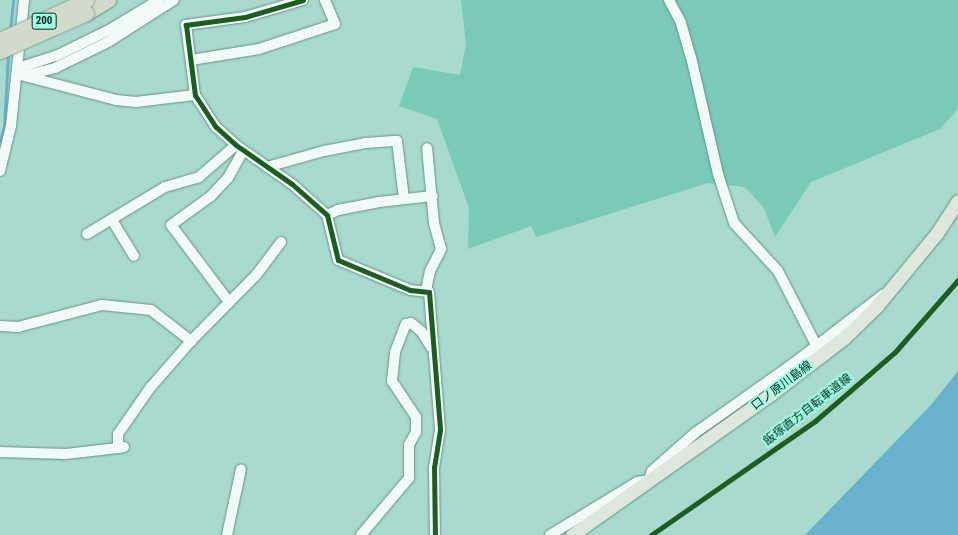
<!DOCTYPE html>
<meta charset="utf-8">
<style>
body{margin:0}
#map{position:relative;width:958px;height:535px;overflow:hidden;background:#a8dbcd;font-family:"Roboto Condensed","Noto Sans JP",sans-serif}
div>[style]{position:absolute}
.forest>*{inset:0;background:#79cab6}
.water>*{inset:0;background:#68b2ce}
.stream>*{height:3px;margin:-1.5px;padding:0 1.5px;transform-origin:1.5px;border-radius:1.5px;background:#68b2ce}
.roads{filter:drop-shadow(0 0 1px #669288) drop-shadow(0 0 1px #669288)}
.minor>*{height:10px;margin:-5px;padding:0 5px;transform-origin:5px;border-radius:5px;background:#f2faf8}
.major>*{height:13px;margin:-6.5px;padding:0 6.5px;transform-origin:6.5px;border-radius:6.5px;background:#dee7dd}
.highway>*{height:15px;margin:-7.5px;padding:0 7.5px;transform-origin:7.5px;border-radius:7.5px;background:#d2dbcb}
.bridges{filter:drop-shadow(0 0 1px #89a590) drop-shadow(0 0 1px #89a590)}
.highway-bridge>*{height:15px;margin:-7.5px;padding:0 7.5px;transform-origin:7.5px;border-radius:7.5px;background:#d2dbcb}
.cycleway>*{height:5px;margin:-2.5px;padding:0 2.5px;transform-origin:2.5px;border-radius:2.5px;background:#1b5e20}
span{translate:-50% -50%;white-space:nowrap;text-align:center;line-height:1.15;-webkit-text-stroke:3.5px #a0fde4;paint-order:stroke}
.shield-label span{padding:1px 3px;background:#a0fde4;border:1px solid;border-radius:3px;-webkit-text-stroke-width:0}
.shield-label{font-size:11px;color:#002a21;font-weight:700}
.street-label{font-size:12px;color:#002a21}
</style>
<div id="map">
<div class="forest">
<i style="clip-path:polygon(461px 0,958px 0,958px 109px,940px 129px,811px 182px,775px 237px,764px 208px,745px 187px,708px 183px,536px 237px,531px 226px,468px 249px,469px 208px,437px 119px,399px 106px,413px 67px,460px 75px,466px 44px)"></i>
</div>
<div class="water">
<i style="clip-path:polygon(958px 371px,958px 535px,805px 535px,930px 406px)"></i>
</div>
<div class="stream">
<i style="left:10px;top:30px;width:30px;rotate:-84deg"></i>
<i style="left:0;top:141px;width:15px;rotate:-74deg"></i>
<i style="left:4px;top:127px;width:73px;rotate:-86.9deg"></i>
</div>
<div class="roads">
<div class="minor">
<i style="left:303px;top:0;width:60px;rotate:163.7deg"></i>
<i style="left:245px;top:17px;width:60px;rotate:172.3deg"></i>
<i style="left:186px;top:25px;width:71px;rotate:82.7deg"></i>
<i style="left:195px;top:95px;width:38px;rotate:57deg"></i>
<i style="left:216px;top:127px;width:27px;rotate:42deg"></i>
<i style="left:236px;top:145px;width:68px;rotate:34.9deg"></i>
<i style="left:292px;top:184px;width:47px;rotate:41.5deg"></i>
<i style="left:327px;top:215px;width:46px;rotate:76.3deg"></i>
<i style="left:338px;top:260px;width:78px;rotate:22.6deg"></i>
<i style="left:410px;top:290px;width:19px;rotate:6deg"></i>
<i style="left:429px;top:292px;width:138px;rotate:85.4deg"></i>
<i style="left:440px;top:430px;width:37px;rotate:99deg"></i>
<i style="left:434px;top:467px;width:68px;rotate:89.2deg"></i>
<i style="left:669px;top:0;width:26px;rotate:62deg"></i>
<i style="left:681px;top:23px;width:35px;rotate:74deg"></i>
<i style="left:691px;top:57px;width:120px;rotate:77deg"></i>
<i style="left:718px;top:174px;width:52px;rotate:71.9deg"></i>
<i style="left:734px;top:223px;width:65px;rotate:47.5deg"></i>
<i style="left:778px;top:271px;width:83px;rotate:62.8deg"></i>
<i style="left:191px;top:60px;width:69px;rotate:-9.2deg"></i>
<i style="left:259px;top:49px;width:80px;rotate:-18.2deg"></i>
<i style="left:335px;top:24px;width:26px;rotate:-113deg"></i>
<i style="left:18px;top:68px;width:40px;rotate:-18deg"></i>
<i style="left:56px;top:56px;width:59px;rotate:-26.1deg"></i>
<i style="left:109px;top:30px;width:58px;rotate:-31deg"></i>
<i style="left:17px;top:74px;width:102px;rotate:14.7deg"></i>
<i style="left:116px;top:100px;width:20px;rotate:6deg"></i>
<i style="left:136px;top:102px;width:59px;rotate:-6.8deg"></i>
<i style="left:27px;top:75px;width:29px;rotate:-14deg"></i>
<i style="left:55px;top:68px;width:59px;rotate:-26.1deg"></i>
<i style="left:108px;top:42px;width:78px;rotate:-32.5deg"></i>
<i style="left:267px;top:167px;width:59px;rotate:-15.7deg"></i>
<i style="left:324px;top:151px;width:43px;rotate:-10.8deg"></i>
<i style="left:366px;top:143px;width:31px;rotate:-4deg"></i>
<i style="left:397px;top:141px;width:58px;rotate:83.1deg"></i>
<i style="left:0;top:171px;width:46px;rotate:-76.3deg"></i>
<i style="left:11px;top:126px;width:127px;rotate:-84.1deg"></i>
<i style="left:327px;top:215px;width:12px;rotate:-24deg"></i>
<i style="left:338px;top:210px;width:42px;rotate:-11deg"></i>
<i style="left:379px;top:202px;width:54px;rotate:-6.3deg"></i>
<i style="left:112px;top:220px;width:42px;rotate:58.6deg"></i>
<i style="left:87px;top:234px;width:91px;rotate:-31.1deg"></i>
<i style="left:165px;top:187px;width:35px;rotate:-16deg"></i>
<i style="left:199px;top:177px;width:49px;rotate:-40.9deg"></i>
<i style="left:426px;top:291px;width:20px;rotate:-79deg"></i>
<i style="left:430px;top:271px;width:25px;rotate:-63deg"></i>
<i style="left:441px;top:249px;width:27px;rotate:-105deg"></i>
<i style="left:434px;top:223px;width:75px;rotate:-95.3deg"></i>
<i style="left:229px;top:302px;width:96px;rotate:-127deg"></i>
<i style="left:171px;top:225px;width:49px;rotate:-35.9deg"></i>
<i style="left:211px;top:196px;width:25px;rotate:-47deg"></i>
<i style="left:228px;top:178px;width:31px;rotate:-61deg"></i>
<i style="left:0;top:326px;width:18px;rotate:3deg"></i>
<i style="left:18px;top:327px;width:87px;rotate:-14.7deg"></i>
<i style="left:102px;top:305px;width:49px;rotate:5.8deg"></i>
<i style="left:151px;top:310px;width:51px;rotate:37.8deg"></i>
<i style="left:191px;top:341px;width:94px;rotate:-45.4deg"></i>
<i style="left:257px;top:274px;width:40px;rotate:-53deg"></i>
<i style="left:124px;top:447px;width:6px;rotate:171deg"></i>
<i style="left:118px;top:448px;width:14px;rotate:-90deg"></i>
<i style="left:118px;top:434px;width:56px;rotate:-55.2deg"></i>
<i style="left:150px;top:388px;width:62px;rotate:-48.9deg"></i>
<i style="left:0;top:452px;width:66px;rotate:1.7deg"></i>
<i style="left:66px;top:454px;width:52px;rotate:-6.6deg"></i>
<i style="left:227px;top:535px;width:67px;rotate:-78deg"></i>
<i style="left:361px;top:535px;width:75px;rotate:-49.9deg"></i>
<i style="left:409px;top:478px;width:33px;rotate:-90deg"></i>
<i style="left:409px;top:445px;width:15px;rotate:-62deg"></i>
<i style="left:416px;top:432px;width:15px;rotate:-90deg"></i>
<i style="left:416px;top:417px;width:43px;rotate:-123.7deg"></i>
<i style="left:392px;top:381px;width:29px;rotate:-84deg"></i>
<i style="left:395px;top:352px;width:30px;rotate:-69deg"></i>
<i style="left:406px;top:324px;width:5px;rotate:-11deg"></i>
<i style="left:411px;top:323px;width:13px;rotate:39deg"></i>
<i style="left:421px;top:331px;width:19px;rotate:58deg"></i>
<i style="left:550px;top:535px;width:102px;rotate:-31.3deg"></i>
<i style="left:637px;top:482px;width:12px;rotate:-9deg"></i>
<i style="left:649px;top:480px;width:9px;rotate:-72deg"></i>
<i style="left:652px;top:471px;width:57px;rotate:-41.5deg"></i>
<i style="left:695px;top:433px;width:121px;rotate:-35.3deg"></i>
<i style="left:794px;top:363px;width:113px;rotate:-37.5deg"></i>
</div>
<div class="major">
<i style="left:572px;top:535px;width:244px;rotate:-35.3deg"></i>
<i style="left:771px;top:394px;width:92px;rotate:-37.5deg"></i>
<i style="left:844px;top:338px;width:45px;rotate:-44.1deg"></i>
<i style="left:876px;top:307px;width:96px;rotate:-50.5deg"></i>
<i style="left:937px;top:233px;width:38px;rotate:-57deg"></i>
</div>
<div class="highway">
<i style="left:86px;top:13px;width:26px;rotate:-31deg"></i>
</div>
</div>
<div class="bridges">
<div class="highway-bridge">
<i style="left:0;top:40px;width:95px;rotate:-24.9deg"></i>
<i style="left:0;top:51px;width:94px;rotate:-23.8deg"></i>
</div>
</div>
<div class="cycleway">
<i style="left:303px;top:0;width:60px;rotate:163.7deg"></i>
<i style="left:245px;top:17px;width:60px;rotate:172.3deg"></i>
<i style="left:186px;top:25px;width:71px;rotate:82.7deg"></i>
<i style="left:195px;top:95px;width:38px;rotate:57deg"></i>
<i style="left:216px;top:127px;width:27px;rotate:42deg"></i>
<i style="left:236px;top:145px;width:68px;rotate:34.9deg"></i>
<i style="left:292px;top:184px;width:47px;rotate:41.5deg"></i>
<i style="left:327px;top:215px;width:46px;rotate:76.3deg"></i>
<i style="left:338px;top:260px;width:78px;rotate:22.6deg"></i>
<i style="left:410px;top:290px;width:19px;rotate:6deg"></i>
<i style="left:429px;top:292px;width:138px;rotate:85.4deg"></i>
<i style="left:440px;top:430px;width:37px;rotate:99deg"></i>
<i style="left:434px;top:467px;width:68px;rotate:89.2deg"></i>
<i style="left:651px;top:535px;width:200px;rotate:-34.8deg"></i>
<i style="left:815px;top:421px;width:46px;rotate:-40.6deg"></i>
<i style="left:850px;top:391px;width:60px;rotate:-40.9deg"></i>
<i style="left:895px;top:352px;width:96px;rotate:-48.8deg"></i>
</div>
<div class="shield-label">
<span style="left:44px;top:21px">200</span>
</div>
<div class="street-label">
<span style="left:782px;top:386px;rotate:-37deg">口ノ原川島線</span>
<span style="left:808px;top:410px;rotate:-38deg">飯塚直方自転車道線</span>
</div>
</div>
